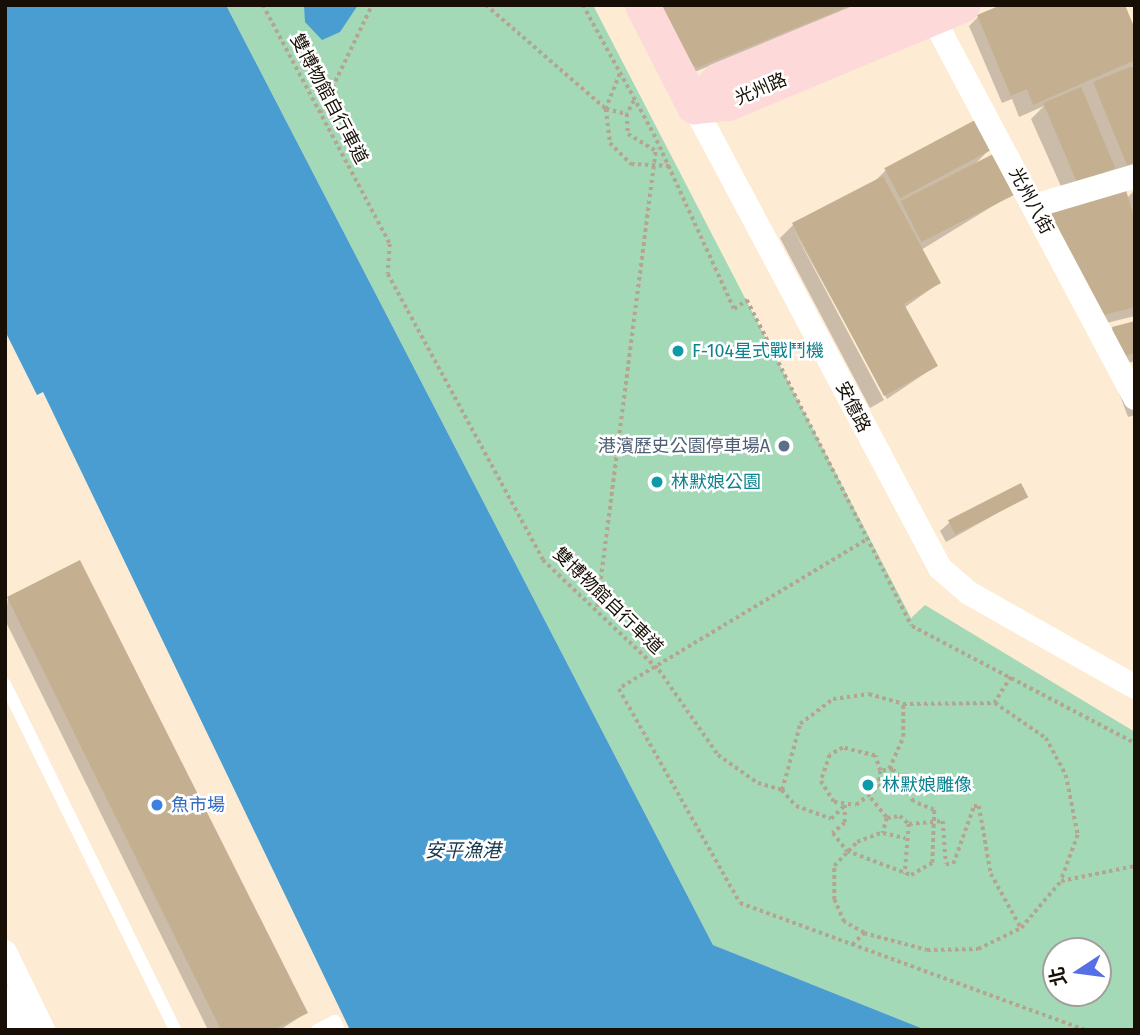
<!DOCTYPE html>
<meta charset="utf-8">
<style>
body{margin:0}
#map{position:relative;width:1140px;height:1035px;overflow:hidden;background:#fdecd3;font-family:"Fira Sans","Noto Sans TC",sans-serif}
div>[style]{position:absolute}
.green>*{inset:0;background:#a3d9b6}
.water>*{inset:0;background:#499dd0}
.shadow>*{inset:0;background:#0003}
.building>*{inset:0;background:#c4b091;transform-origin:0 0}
.path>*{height:3.5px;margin-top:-1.75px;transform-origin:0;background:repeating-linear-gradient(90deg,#b4a591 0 3.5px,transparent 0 7px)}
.lane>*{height:12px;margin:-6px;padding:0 6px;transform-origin:6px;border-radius:6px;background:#fff}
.street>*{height:24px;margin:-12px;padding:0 12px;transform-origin:12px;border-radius:12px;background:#fff}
.secondary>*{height:35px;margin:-17.5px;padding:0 17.5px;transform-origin:17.5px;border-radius:17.5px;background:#fddad9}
.dots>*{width:19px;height:19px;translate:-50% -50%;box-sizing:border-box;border:4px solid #fff;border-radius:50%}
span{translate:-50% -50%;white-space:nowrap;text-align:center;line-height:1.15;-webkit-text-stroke:5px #fff;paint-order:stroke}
.street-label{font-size:18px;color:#170f05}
.culture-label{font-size:18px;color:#0d838f}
.left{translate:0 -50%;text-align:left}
.service-label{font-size:18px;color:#4e5e75}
.right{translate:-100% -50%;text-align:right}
.shop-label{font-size:18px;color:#366cbe}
.water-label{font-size:19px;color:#14394e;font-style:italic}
.frame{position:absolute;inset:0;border:7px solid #170f05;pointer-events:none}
.north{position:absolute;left:1042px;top:937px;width:70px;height:70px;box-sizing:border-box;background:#fff;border:2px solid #a29f9b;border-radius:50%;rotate:257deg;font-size:19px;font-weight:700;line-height:28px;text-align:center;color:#170f05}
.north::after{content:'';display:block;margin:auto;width:24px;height:32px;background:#566fe5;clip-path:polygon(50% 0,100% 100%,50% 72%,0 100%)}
</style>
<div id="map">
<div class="green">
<i style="clip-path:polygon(evenodd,226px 5px,593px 5px,911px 618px,925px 605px,1135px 732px,1135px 1030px,926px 1030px,713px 945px,226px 5px,1056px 951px,1098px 951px,1098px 993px,1056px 993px,1056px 951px)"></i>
</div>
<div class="water">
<i style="clip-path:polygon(5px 5px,226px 5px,713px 945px,926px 1030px,350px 1030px,43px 392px,37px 395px,5px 331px)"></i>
<i style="clip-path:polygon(304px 5px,358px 5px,340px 32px,322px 40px,305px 22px)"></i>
</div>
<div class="shadow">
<i style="clip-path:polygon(661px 5px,861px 5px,687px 75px)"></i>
<i style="clip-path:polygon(978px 17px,1135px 34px,1135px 63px,1128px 70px,1135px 67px,1135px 179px,1064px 193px,1031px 119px,1044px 106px,1019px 117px,1012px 99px,1002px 103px,969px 26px)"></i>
<i style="clip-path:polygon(991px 148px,974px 165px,1014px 193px,921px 250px,939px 283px,904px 308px,936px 366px,887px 399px,792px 227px,884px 400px,870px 408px,780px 238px,793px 225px,872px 184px,886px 170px)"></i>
<i style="clip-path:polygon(1135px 190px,1135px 316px,1086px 328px,1127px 198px)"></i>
<i style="clip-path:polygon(1135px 322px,1135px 361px,1107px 369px,1100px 342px,1113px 328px)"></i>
<i style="clip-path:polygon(1134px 367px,1135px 415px,1128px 417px,1116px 385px)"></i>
<i style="clip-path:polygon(1026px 497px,946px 542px,940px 531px,949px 523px)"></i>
<i style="clip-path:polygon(80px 563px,306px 1013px,280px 1030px,208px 1030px,5px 620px,8px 599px)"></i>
</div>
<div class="building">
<i style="clip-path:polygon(658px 5px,852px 5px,697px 68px,682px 57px)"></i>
<i style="clip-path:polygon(1001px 5px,1125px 5px,1135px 29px,1135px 60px,1033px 105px,1027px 89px,1011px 96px,977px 15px)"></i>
<i style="clip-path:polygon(1135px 65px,1135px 162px,1127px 165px,1093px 82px)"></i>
<i style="left:1081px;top:87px;width:88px;height:41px;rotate:67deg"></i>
<i style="left:977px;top:119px;width:34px;height:105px;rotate:62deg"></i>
<i style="left:995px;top:153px;width:46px;height:106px;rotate:63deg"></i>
<i style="clip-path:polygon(883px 176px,941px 283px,904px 304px,938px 366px,884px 396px,792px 223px)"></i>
<i style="clip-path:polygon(1126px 190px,1135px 221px,1135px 307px,1100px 316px,1048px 210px)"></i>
<i style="clip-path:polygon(1135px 321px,1135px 353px,1121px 357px,1112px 327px)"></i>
<i style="left:1021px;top:483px;width:16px;height:82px;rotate:63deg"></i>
<i style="clip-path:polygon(80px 560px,308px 1013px,273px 1030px,221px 1030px,7px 597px)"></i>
</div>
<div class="path">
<i style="left:263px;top:5px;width:271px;rotate:62deg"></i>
<i style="left:390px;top:244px;width:30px;rotate:94deg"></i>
<i style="left:388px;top:274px;width:325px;rotate:61.5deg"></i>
<i style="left:543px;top:560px;width:160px;rotate:43.5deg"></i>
<i style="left:659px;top:670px;width:103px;rotate:55.2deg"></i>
<i style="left:718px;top:755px;width:49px;rotate:35deg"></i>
<i style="left:758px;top:783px;width:25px;rotate:16deg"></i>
<i style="left:782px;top:790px;width:21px;rotate:49deg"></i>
<i style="left:796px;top:806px;width:37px;rotate:20deg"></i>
<i style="left:831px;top:819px;width:20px;rotate:-45deg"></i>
<i style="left:486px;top:5px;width:159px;rotate:40.9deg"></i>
<i style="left:606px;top:109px;width:22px;rotate:13deg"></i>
<i style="left:583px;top:5px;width:147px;rotate:61.2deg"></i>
<i style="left:654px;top:134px;width:192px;rotate:65.4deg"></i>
<i style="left:734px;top:309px;width:16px;rotate:-35deg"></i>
<i style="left:747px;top:300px;width:365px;rotate:63.2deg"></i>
<i style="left:912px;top:626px;width:252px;rotate:27.7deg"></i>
<i style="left:620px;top:74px;width:38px;rotate:112deg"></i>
<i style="left:606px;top:109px;width:34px;rotate:83deg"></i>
<i style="left:610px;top:143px;width:30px;rotate:45deg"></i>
<i style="left:631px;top:164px;width:38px;rotate:3deg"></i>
<i style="left:634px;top:101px;width:15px;rotate:118deg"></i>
<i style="left:627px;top:114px;width:20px;rotate:87deg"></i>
<i style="left:628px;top:134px;width:31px;rotate:31deg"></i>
<i style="left:320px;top:113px;width:120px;rotate:-64.3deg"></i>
<i style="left:865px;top:541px;width:287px;rotate:149deg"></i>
<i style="left:619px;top:689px;width:246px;rotate:60.5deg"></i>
<i style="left:740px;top:903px;width:369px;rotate:20.2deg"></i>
<i style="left:597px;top:607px;width:462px;rotate:-82.7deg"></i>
<i style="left:1011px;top:677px;width:31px;rotate:122deg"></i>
<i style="left:995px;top:703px;width:62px;rotate:34.5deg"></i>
<i style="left:1046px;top:738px;width:42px;rotate:61.6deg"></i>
<i style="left:1066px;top:775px;width:61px;rotate:78.7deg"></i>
<i style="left:1078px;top:835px;width:49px;rotate:110.3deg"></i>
<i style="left:889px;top:769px;width:35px;rotate:-66deg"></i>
<i style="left:903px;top:737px;width:33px;rotate:-90deg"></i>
<i style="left:782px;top:790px;width:68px;rotate:-74.7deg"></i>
<i style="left:800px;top:724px;width:41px;rotate:-37.1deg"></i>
<i style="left:833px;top:699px;width:36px;rotate:-8deg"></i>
<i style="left:869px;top:694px;width:35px;rotate:16deg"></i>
<i style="left:903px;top:704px;width:92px;rotate:-0.6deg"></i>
<i style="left:871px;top:798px;width:26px;rotate:51deg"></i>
<i style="left:887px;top:818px;width:13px;rotate:-9deg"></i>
<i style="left:900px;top:816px;width:12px;rotate:42deg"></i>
<i style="left:909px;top:824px;width:50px;rotate:94.6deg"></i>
<i style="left:845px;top:805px;width:18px;rotate:90deg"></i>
<i style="left:845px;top:823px;width:16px;rotate:140deg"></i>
<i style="left:833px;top:833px;width:23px;rotate:52deg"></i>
<i style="left:847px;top:851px;width:68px;rotate:20.6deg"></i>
<i style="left:911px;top:875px;width:24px;rotate:-30deg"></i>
<i style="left:932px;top:863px;width:53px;rotate:-87.8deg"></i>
<i style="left:934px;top:810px;width:22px;rotate:-159deg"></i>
<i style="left:913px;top:802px;width:22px;rotate:-112deg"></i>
<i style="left:905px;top:782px;width:17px;rotate:-135deg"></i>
<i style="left:893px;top:770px;width:13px;rotate:176deg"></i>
<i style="left:880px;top:771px;width:16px;rotate:-108deg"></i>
<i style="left:875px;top:756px;width:33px;rotate:-166deg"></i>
<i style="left:843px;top:748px;width:15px;rotate:152deg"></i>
<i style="left:830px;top:755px;width:28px;rotate:109deg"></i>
<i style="left:821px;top:781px;width:25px;rotate:58deg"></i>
<i style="left:834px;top:802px;width:22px;rotate:8deg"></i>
<i style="left:856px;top:805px;width:28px;rotate:-38deg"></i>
<i style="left:878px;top:788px;width:17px;rotate:-83deg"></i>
<i style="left:887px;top:818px;width:16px;rotate:105deg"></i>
<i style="left:883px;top:833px;width:23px;rotate:13deg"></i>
<i style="left:909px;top:824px;width:34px;rotate:-5deg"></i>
<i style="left:943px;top:821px;width:43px;rotate:86deg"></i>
<i style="left:946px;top:864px;width:7px"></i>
<i style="left:953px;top:864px;width:62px;rotate:-70.1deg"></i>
<i style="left:974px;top:806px;width:5px"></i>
<i style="left:979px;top:806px;width:69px;rotate:80deg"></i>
<i style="left:991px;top:874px;width:62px;rotate:60.9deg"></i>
<i style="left:864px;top:933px;width:23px;rotate:-151deg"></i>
<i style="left:844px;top:922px;width:24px;rotate:-114deg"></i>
<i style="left:834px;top:900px;width:34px;rotate:-90deg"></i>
<i style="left:834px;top:866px;width:33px;rotate:-46deg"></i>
<i style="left:857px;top:842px;width:28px;rotate:-21deg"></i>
<i style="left:852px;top:945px;width:17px;rotate:-45deg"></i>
<i style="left:864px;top:933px;width:65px;rotate:15.1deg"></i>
<i style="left:927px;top:950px;width:51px;rotate:-1.1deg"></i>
<i style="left:978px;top:949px;width:48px;rotate:-26deg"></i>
<i style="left:1021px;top:928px;width:62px;rotate:-49.6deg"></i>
<i style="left:1061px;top:881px;width:76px;rotate:-11.5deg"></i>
</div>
<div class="lane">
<i style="left:5px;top:684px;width:386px;rotate:63.8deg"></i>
<i style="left:317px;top:1030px;width:20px;rotate:-27deg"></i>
<i style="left:335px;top:1021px;width:10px;rotate:66deg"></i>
</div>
<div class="street">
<i style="left:926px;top:5px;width:445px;rotate:62deg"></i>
<i style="left:694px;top:106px;width:523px;rotate:61.97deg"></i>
<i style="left:940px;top:568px;width:38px;rotate:41deg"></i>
<i style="left:969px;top:593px;width:191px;rotate:29.5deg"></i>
<i style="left:1034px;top:206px;width:105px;rotate:-16.5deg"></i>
<i style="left:5px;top:952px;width:87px;rotate:64deg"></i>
<i style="left:5px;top:999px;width:34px;rotate:64deg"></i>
</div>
<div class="secondary">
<i style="left:642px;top:5px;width:114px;rotate:62.8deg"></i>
<i style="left:694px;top:106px;width:34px;rotate:-5deg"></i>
<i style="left:728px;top:103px;width:254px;rotate:-22.7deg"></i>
<i style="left:694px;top:106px;width:35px;rotate:-47deg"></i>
<i style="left:718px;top:80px;width:196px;rotate:-22.5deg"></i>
</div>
<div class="dots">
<i style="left:678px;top:351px;background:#0f9aa8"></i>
<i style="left:784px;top:446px;background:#5c6f8a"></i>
<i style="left:657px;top:482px;background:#0f9aa8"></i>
<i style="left:868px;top:785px;background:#0f9aa8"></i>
<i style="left:157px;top:805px;background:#3f7fe0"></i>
</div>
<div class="street-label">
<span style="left:761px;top:89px;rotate:-23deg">光州路</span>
<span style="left:329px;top:99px;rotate:62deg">雙博物館自行車道</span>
<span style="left:1031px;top:201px;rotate:62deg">光州八街</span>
<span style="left:853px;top:407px;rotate:63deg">安億路</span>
<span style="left:608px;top:601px;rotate:44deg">雙博物館自行車道</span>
</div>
<div class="culture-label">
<span class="left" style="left:692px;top:351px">F-104星式戰鬥機</span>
<span class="left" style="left:671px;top:482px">林默娘公園</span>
<span class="left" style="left:882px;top:785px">林默娘雕像</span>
</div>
<div class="service-label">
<span class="right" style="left:770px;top:446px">港濱歷史公園停車場A</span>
</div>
<div class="shop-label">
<span class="left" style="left:171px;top:805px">魚市場</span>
</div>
<div class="water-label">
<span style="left:463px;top:851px">安平漁港</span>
</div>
<div class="frame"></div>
<div class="north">北</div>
</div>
